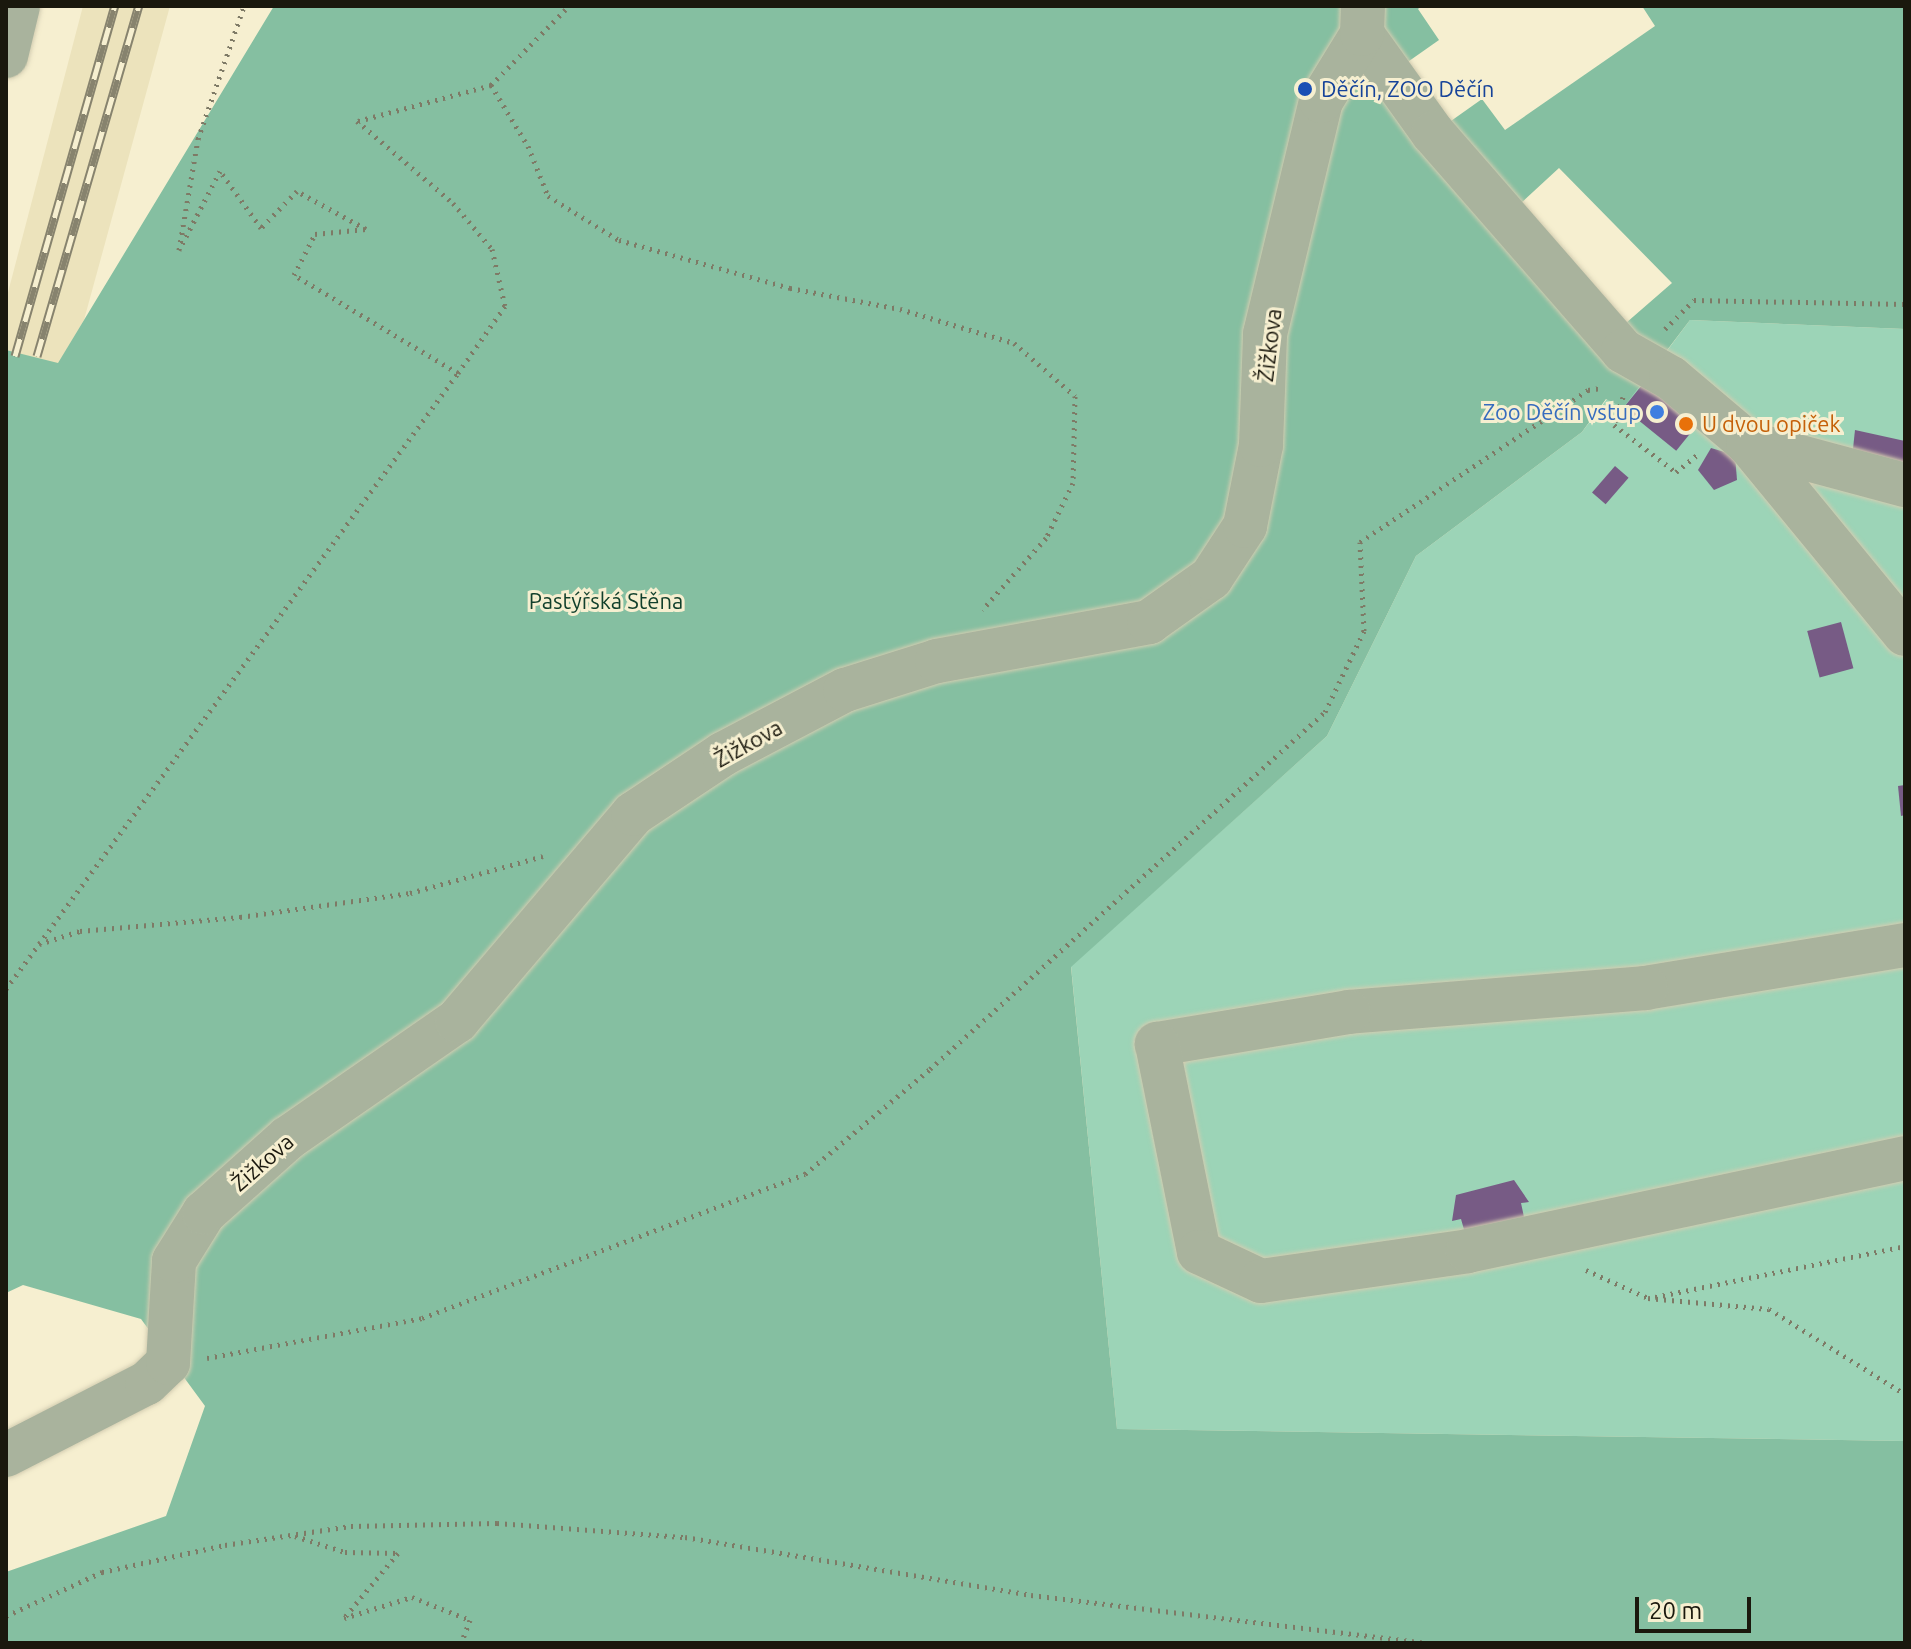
<!DOCTYPE html>
<meta charset="utf-8">
<style>
body{margin:0}
#map{position:relative;width:1911px;height:1649px;overflow:hidden;background:#f6efd0;font-family:Ubuntu,sans-serif}
div>[style]{position:absolute}
.built>*{inset:0;background:#ece3bc}
.green>*{inset:0;background:#9cd4b7}
.forest>*{inset:0;background:#85bfa1}
.building>*{inset:0;background:#775b85;transform-origin:0 0}
.path>*{height:5px;margin-top:-2.5px;transform-origin:0;background:repeating-linear-gradient(90deg,#7e7a66 0 2px,transparent 0 8px)}
.roads{filter:drop-shadow(0 0 2px #d3cdb1) drop-shadow(0 0 2px #d3cdb1)}
.minor>*{height:44px;margin:-22px;padding:0 22px;transform-origin:22px;border-radius:22px;background:#a9b39d}
.rail>*{height:9px;margin-top:-4.5px;transform-origin:0;background:repeating-linear-gradient(90deg,#f6efd0 0 18px,#87836e 0 36px);box-sizing:border-box;border-block:2px solid #87836e}
.dots>*{width:22px;height:22px;translate:-50% -50%;box-sizing:border-box;border:4px solid #f6efd0;border-radius:50%}
span{translate:-50% -50%;white-space:nowrap;text-align:center;line-height:1.15;-webkit-text-stroke:6px #f6efd0;paint-order:stroke}
.transit-label{font-size:22px;color:#164399}
.left{translate:0 -50%;text-align:left}
.street-label{font-size:22px;color:#1a180d}
.shop-label{font-size:22px;color:#366cbe}
.right{translate:-100% -50%;text-align:right}
.food-label{font-size:22px;color:#c56008}
.park-label{font-size:22px;color:#103f2b}
.frame{position:absolute;inset:0;border:8px solid #1a180d;pointer-events:none}
.scale{position:absolute;left:1635px;top:1597px;width:116px;height:36px;box-sizing:border-box;border:4px solid #1a180d;border-top:0;padding-left:10px;font-size:24px;line-height:28px;white-space:nowrap;color:#1a180d;-webkit-text-stroke:6px #f6efd0;paint-order:stroke}
</style>
<div id="map">
<div class="built">
<i style="clip-path:polygon(83px 6px,170px 6px,84px 320px,58px 364px,6px 350px,6px 300px)"></i>
</div>
<div class="green">
<i style="clip-path:polygon(1690px 320px,1905px 329px,1905px 1441px,1117px 1429px,1071px 966px,1327px 736px,1416px 556px,1582px 432px,1607px 399px,1619px 406px,1651px 372px)"></i>
</div>
<div class="forest">
<i style="clip-path:polygon(evenodd,274px 6px,1421px 6px,1418px 9px,1439px 40px,1392px 73px,1434px 133px,1482px 99px,1505px 130px,1655px 26px,1642px 6px,1905px 6px,1905px 329px,1690px 320px,1623px 408px,1606px 399px,1582px 432px,1416px 556px,1327px 736px,1071px 967px,1117px 1429px,1905px 1441px,1905px 1643px,6px 1643px,6px 1572px,166px 1516px,205px 1406px,141px 1319px,23px 1285px,6px 1293px,6px 350px,58px 363px,274px 6px,1559px 168px,1672px 283px,1611px 336px,1506px 217px,1559px 168px)"></i>
</div>
<div class="building">
<i style="left:1646px;top:380px;width:68px;height:36px;rotate:39deg"></i>
<i style="clip-path:polygon(1855px 430px,1905px 441px,1905px 468px,1852px 458px)"></i>
<i style="clip-path:polygon(1711px 448px,1735px 455px,1737px 480px,1714px 490px,1698px 470px)"></i>
<i style="left:1615px;top:466px;width:18px;height:35px;rotate:41deg"></i>
<i style="left:1841px;top:622px;width:48px;height:35px;rotate:75deg"></i>
<i style="clip-path:polygon(1905px 785px,1905px 815px,1901px 816px,1898px 786px)"></i>
<i style="clip-path:polygon(1514px 1180px,1529px 1202px,1521px 1203px,1524px 1217px,1465px 1233px,1461px 1219px,1452px 1221px,1456px 1195px)"></i>
</div>
<div class="path">
<i style="left:491px;top:85px;width:71px;rotate:58.8deg"></i>
<i style="left:528px;top:146px;width:54px;rotate:68.2deg"></i>
<i style="left:548px;top:196px;width:84px;rotate:31.8deg"></i>
<i style="left:619px;top:240px;width:178px;rotate:15.7deg"></i>
<i style="left:790px;top:288px;width:112px;rotate:10.8deg"></i>
<i style="left:900px;top:309px;width:119px;rotate:16.6deg"></i>
<i style="left:1014px;top:343px;width:81px;rotate:41deg"></i>
<i style="left:1075px;top:396px;width:87px;rotate:91.3deg"></i>
<i style="left:1073px;top:483px;width:61px;rotate:116.1deg"></i>
<i style="left:1046px;top:538px;width:96px;rotate:131.6deg"></i>
<i style="left:357px;top:121px;width:126px;rotate:40.5deg"></i>
<i style="left:453px;top:203px;width:60px;rotate:49.7deg"></i>
<i style="left:492px;top:249px;width:58px;rotate:77.2deg"></i>
<i style="left:505px;top:306px;width:82px;rotate:125deg"></i>
<i style="left:358px;top:121px;width:138px;rotate:-15.1deg"></i>
<i style="left:491px;top:85px;width:111px;rotate:-45.4deg"></i>
<i style="left:1665px;top:329px;width:41px;rotate:-45deg"></i>
<i style="left:1694px;top:300px;width:211px;rotate:1.1deg"></i>
<i style="left:1623px;top:397px;width:29px;rotate:108deg"></i>
<i style="left:1614px;top:425px;width:78px;rotate:37.2deg"></i>
<i style="left:1676px;top:472px;width:27px;rotate:-39deg"></i>
<i style="left:39px;top:944px;width:43px;rotate:-17.6deg"></i>
<i style="left:80px;top:931px;width:161px;rotate:-5deg"></i>
<i style="left:240px;top:917px;width:172px;rotate:-8deg"></i>
<i style="left:410px;top:893px;width:138px;rotate:-15.5deg"></i>
<i style="left:6px;top:989px;width:764px;rotate:-53.73deg"></i>
<i style="left:458px;top:373px;width:191px;rotate:-149.1deg"></i>
<i style="left:294px;top:275px;width:46px;rotate:-62.9deg"></i>
<i style="left:315px;top:234px;width:51px;rotate:-5.6deg"></i>
<i style="left:366px;top:229px;width:79px;rotate:-151.2deg"></i>
<i style="left:297px;top:191px;width:52px;rotate:134.2deg"></i>
<i style="left:261px;top:228px;width:70px;rotate:-125.7deg"></i>
<i style="left:220px;top:171px;width:89px;rotate:117.4deg"></i>
<i style="left:179px;top:250px;width:113px;rotate:-80.3deg"></i>
<i style="left:198px;top:139px;width:141px;rotate:-70.9deg"></i>
<i style="left:1586px;top:1270px;width:68px;rotate:24.3deg"></i>
<i style="left:1648px;top:1298px;width:121px;rotate:5.2deg"></i>
<i style="left:1769px;top:1309px;width:160px;rotate:32deg"></i>
<i style="left:1655px;top:1297px;width:255px;rotate:-11.5deg"></i>
<i style="left:207px;top:1358px;width:219px;rotate:-10.5deg"></i>
<i style="left:422px;top:1318px;width:409px;rotate:-20.6deg"></i>
<i style="left:805px;top:1174px;width:163px;rotate:-40deg"></i>
<i style="left:930px;top:1069px;width:532px;rotate:-42.11deg"></i>
<i style="left:1325px;top:712px;width:90px;rotate:-64.3deg"></i>
<i style="left:1364px;top:631px;width:89px;rotate:-92.6deg"></i>
<i style="left:1360px;top:542px;width:274px;rotate:-33.7deg"></i>
<i style="left:1588px;top:390px;width:13px;rotate:-9deg"></i>
<i style="left:295px;top:1536px;width:52px;rotate:17.7deg"></i>
<i style="left:345px;top:1552px;width:53px;rotate:1.1deg"></i>
<i style="left:398px;top:1553px;width:85px;rotate:129.7deg"></i>
<i style="left:344px;top:1618px;width:71px;rotate:-17.2deg"></i>
<i style="left:412px;top:1597px;width:62px;rotate:21.6deg"></i>
<i style="left:470px;top:1620px;width:25px;rotate:111deg"></i>
<i style="left:6px;top:1616px;width:106px;rotate:-24.6deg"></i>
<i style="left:102px;top:1572px;width:126px;rotate:-12.4deg"></i>
<i style="left:225px;top:1545px;width:127px;rotate:-8.6deg"></i>
<i style="left:351px;top:1526px;width:146px;rotate:-1.2deg"></i>
<i style="left:497px;top:1523px;width:189px;rotate:4.3deg"></i>
<i style="left:685px;top:1537px;width:351px;rotate:9.5deg"></i>
<i style="left:1031px;top:1595px;width:397px;rotate:6.9deg"></i>
</div>
<div class="roads">
<div class="minor">
<i style="left:1362px;top:34px;width:122px;rotate:54.4deg"></i>
<i style="left:1433px;top:133px;width:289px;rotate:48.9deg"></i>
<i style="left:1623px;top:351px;width:55px;rotate:29.4deg"></i>
<i style="left:1671px;top:378px;width:101px;rotate:40.2deg"></i>
<i style="left:1748px;top:443px;width:163px;rotate:15deg"></i>
<i style="left:6px;top:56px;width:51px;rotate:-76.5deg"></i>
<i style="left:1748px;top:443px;width:247px;rotate:50.6deg"></i>
<i style="left:1905px;top:945px;width:263px;rotate:170.6deg"></i>
<i style="left:1646px;top:988px;width:298px;rotate:175.4deg"></i>
<i style="left:1349px;top:1012px;width:195px;rotate:170.5deg"></i>
<i style="left:1157px;top:1044px;width:212px;rotate:78.6deg"></i>
<i style="left:1199px;top:1252px;width:68px;rotate:25.1deg"></i>
<i style="left:1261px;top:1281px;width:209px;rotate:-8.2deg"></i>
<i style="left:1468px;top:1251px;width:447px;rotate:-12deg"></i>
<i style="left:6px;top:1455px;width:158px;rotate:-27.1deg"></i>
<i style="left:147px;top:1383px;width:29px;rotate:-44deg"></i>
<i style="left:168px;top:1363px;width:102px;rotate:-86.6deg"></i>
<i style="left:174px;top:1261px;width:57px;rotate:-58deg"></i>
<i style="left:204px;top:1213px;width:113px;rotate:-41.8deg"></i>
<i style="left:288px;top:1138px;width:206px;rotate:-34.7deg"></i>
<i style="left:457px;top:1021px;width:272px;rotate:-49.6deg"></i>
<i style="left:633px;top:814px;width:108px;rotate:-33.7deg"></i>
<i style="left:723px;top:754px;width:138px;rotate:-27.7deg"></i>
<i style="left:845px;top:690px;width:96px;rotate:-17.5deg"></i>
<i style="left:937px;top:661px;width:216px;rotate:-10.4deg"></i>
<i style="left:1149px;top:622px;width:76px;rotate:-35.4deg"></i>
<i style="left:1211px;top:578px;width:62px;rotate:-56.8deg"></i>
<i style="left:1245px;top:526px;width:83px;rotate:-78.8deg"></i>
<i style="left:1261px;top:445px;width:111px;rotate:-87.9deg"></i>
<i style="left:1265px;top:334px;width:240px;rotate:-76.5deg"></i>
<i style="left:1321px;top:101px;width:79px;rotate:-58.5deg"></i>
<i style="left:1362px;top:34px;width:28px;rotate:-88deg"></i>
</div>
</div>
<div class="rail">
<i style="left:15px;top:356px;width:364px;rotate:-74.1deg"></i>
<i style="left:37px;top:356px;width:365px;rotate:-73.8deg"></i>
</div>
<div class="dots">
<i style="left:1305px;top:89px;background:#1a4fb4"></i>
<i style="left:1657px;top:412px;background:#3f7fe0"></i>
<i style="left:1686px;top:424px;background:#e8710a"></i>
</div>
<div class="transit-label">
<span class="left" style="left:1321px;top:89px">Děčín, ZOO Děčín</span>
</div>
<div class="street-label">
<span style="left:1269px;top:345px;rotate:-83deg">Žižkova</span>
<span style="left:748px;top:743px;rotate:-29deg">Žižkova</span>
<span style="left:262px;top:1162px;rotate:-41deg">Žižkova</span>
</div>
<div class="shop-label">
<span class="right" style="left:1641px;top:412px">Zoo Děčín vstup</span>
</div>
<div class="food-label">
<span class="left" style="left:1702px;top:424px">U dvou opiček</span>
</div>
<div class="park-label">
<span style="left:606px;top:601px">Pastýřská Stěna</span>
</div>
<div class="frame"></div>
<div class="scale">20 m</div>
</div>
